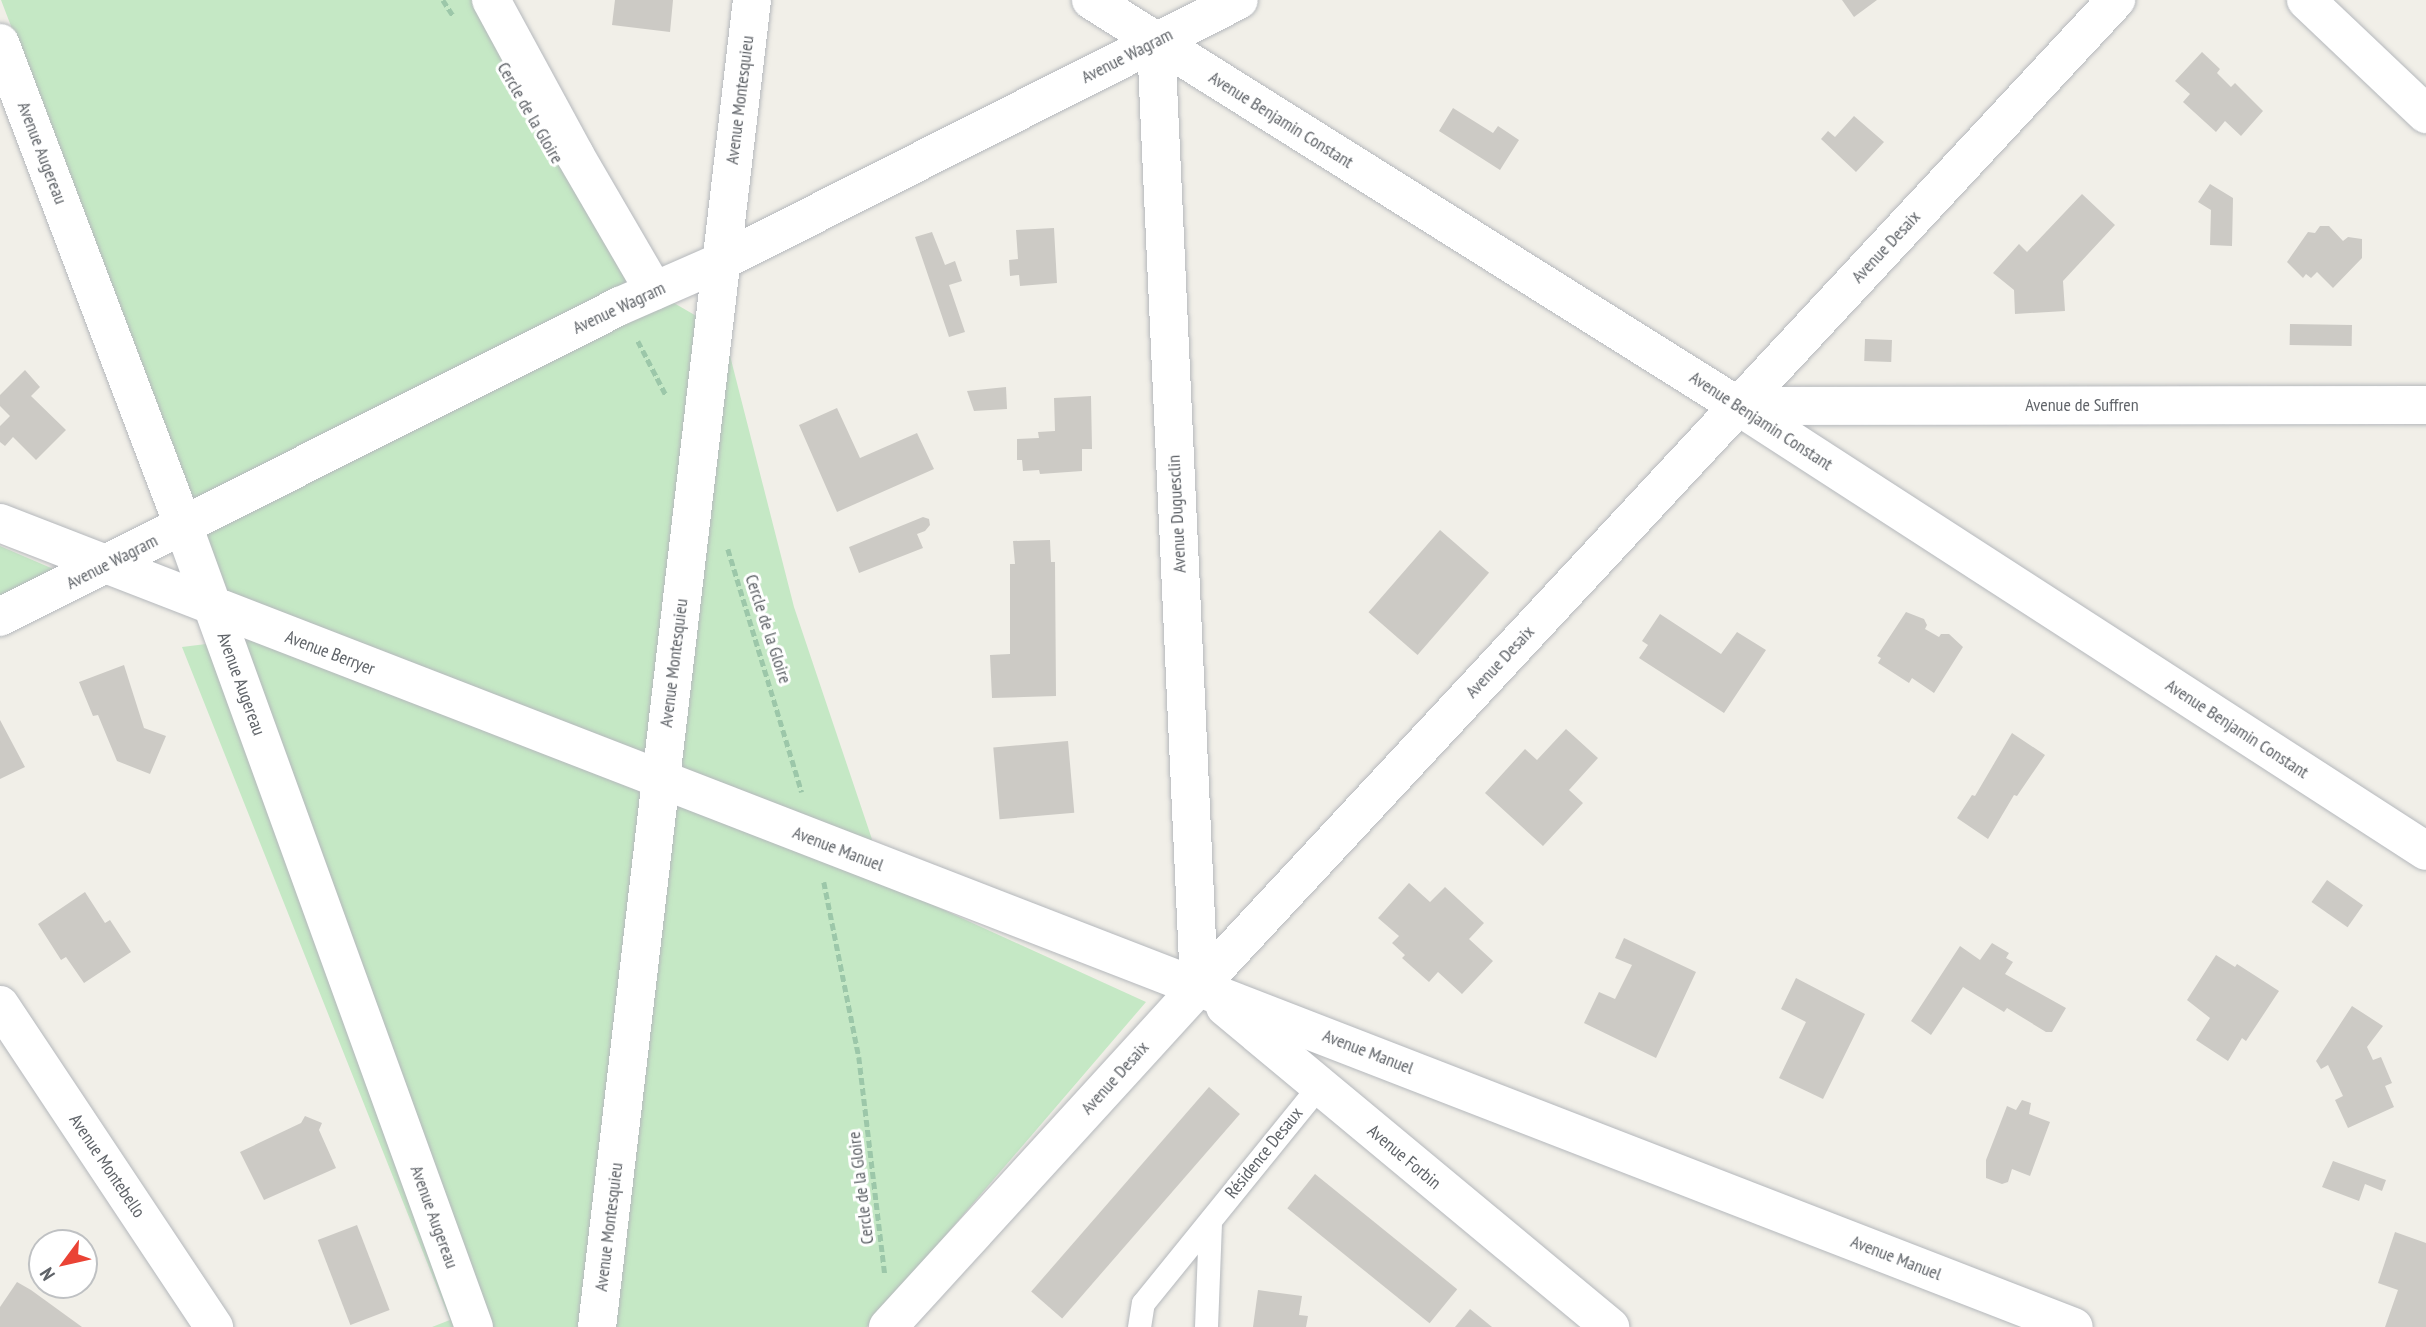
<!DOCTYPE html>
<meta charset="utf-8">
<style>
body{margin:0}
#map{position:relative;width:2426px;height:1327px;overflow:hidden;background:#f1efe8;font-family:"PT Sans Narrow",sans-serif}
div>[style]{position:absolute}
.green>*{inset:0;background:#c5e8c5}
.building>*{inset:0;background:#cccac5;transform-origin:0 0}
.path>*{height:4.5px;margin-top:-2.25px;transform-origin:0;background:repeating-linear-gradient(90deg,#9cc7a9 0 7px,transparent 0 10.5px)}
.roads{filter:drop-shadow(0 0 2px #b5b8bc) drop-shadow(0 0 2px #b5b8bc)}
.lane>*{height:23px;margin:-11.5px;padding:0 11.5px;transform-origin:11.5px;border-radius:11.5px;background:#fff}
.street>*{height:38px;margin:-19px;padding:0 19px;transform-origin:19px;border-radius:19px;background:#fff}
span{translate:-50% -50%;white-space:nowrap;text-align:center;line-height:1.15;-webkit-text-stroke:6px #fff;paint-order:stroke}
.street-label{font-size:18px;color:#5f6368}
.north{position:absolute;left:28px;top:1229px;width:70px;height:70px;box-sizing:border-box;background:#fff;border:2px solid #bfc1c3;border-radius:50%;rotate:237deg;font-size:19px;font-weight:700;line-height:28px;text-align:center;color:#5f6368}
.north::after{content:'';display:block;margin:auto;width:24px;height:32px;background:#ea4335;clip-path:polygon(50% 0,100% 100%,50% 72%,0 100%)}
</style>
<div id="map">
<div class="green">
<i style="clip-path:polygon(1px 0,472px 0,629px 277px,724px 332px,794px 607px,887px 884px,1146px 1002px,867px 1327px,432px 1327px,450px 1320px,182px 647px,246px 639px)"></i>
<i style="clip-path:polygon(0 546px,65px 574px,0 603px)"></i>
</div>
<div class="building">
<i style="clip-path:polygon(615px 0,673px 0,670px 32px,612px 25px)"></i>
<i style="clip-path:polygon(1842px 0,1877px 0,1854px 17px)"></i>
<i style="clip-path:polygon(2202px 52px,2220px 69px,2217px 73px,2231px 87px,2235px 83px,2263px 111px,2241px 136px,2225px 121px,2216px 132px,2183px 102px,2190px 94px,2175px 81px)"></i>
<i style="clip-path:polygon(1453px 108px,1493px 133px,1498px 126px,1519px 140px,1500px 170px,1439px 131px)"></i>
<i style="clip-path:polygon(1854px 116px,1884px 142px,1856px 172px,1821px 139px,1828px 131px,1835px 137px)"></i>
<i style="clip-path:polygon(2210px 184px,2233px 198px,2232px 246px,2210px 245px,2211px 210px,2198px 202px)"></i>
<i style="clip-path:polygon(2082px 194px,2115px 225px,2063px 281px,2065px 311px,2015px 314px,2014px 290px,1993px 273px,2019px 244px,2027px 252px)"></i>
<i style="clip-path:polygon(2320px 226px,2329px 226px,2343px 241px,2348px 237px,2362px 239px,2362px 258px,2333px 288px,2317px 272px,2311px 278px,2306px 274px,2303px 278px,2287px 262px,2308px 232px,2315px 233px)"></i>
<i style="clip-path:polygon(1054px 228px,1057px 283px,1020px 286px,1019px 275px,1010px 276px,1009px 260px,1018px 259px,1016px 230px)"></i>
<i style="clip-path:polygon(932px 232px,945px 265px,955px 261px,962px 281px,949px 285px,965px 332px,949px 337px,915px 237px)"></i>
<i style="left:2290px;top:324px;width:62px;height:21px;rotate:1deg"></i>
<i style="left:1865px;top:339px;width:27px;height:22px;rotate:2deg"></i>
<i style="clip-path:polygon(25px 370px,40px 387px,31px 396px,66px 430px,36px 460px,13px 437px,5px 446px,0 442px,0 426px,10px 416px,0 406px,0 395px)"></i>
<i style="clip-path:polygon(1006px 387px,1007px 409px,974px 411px,967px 391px)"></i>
<i style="clip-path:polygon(1091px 396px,1092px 449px,1082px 449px,1082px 471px,1040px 474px,1039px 470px,1023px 471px,1022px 460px,1017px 460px,1017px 439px,1039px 438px,1038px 432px,1055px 431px,1054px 398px)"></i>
<i style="clip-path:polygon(837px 408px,860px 458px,917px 433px,934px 469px,837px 512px,799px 425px)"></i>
<i style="clip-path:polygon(923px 517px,929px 519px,930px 525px,925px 531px,917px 534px,923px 548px,859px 573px,849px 547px)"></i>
<i style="left:1440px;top:530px;width:65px;height:109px;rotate:41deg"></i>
<i style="clip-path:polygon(1050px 540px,1051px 562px,1055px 562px,1056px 696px,992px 698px,990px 655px,1010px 654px,1010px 564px,1015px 564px,1013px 541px)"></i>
<i style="clip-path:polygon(1906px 612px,1924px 619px,1927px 625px,1925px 629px,1939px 637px,1941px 634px,1949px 634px,1963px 647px,1934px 693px,1912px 678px,1909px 683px,1878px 663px,1881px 658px,1877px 656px)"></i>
<i style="clip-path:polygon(1660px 614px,1721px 654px,1737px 632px,1766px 650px,1724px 713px,1639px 658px,1648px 645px,1642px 641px)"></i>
<i style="clip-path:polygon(124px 665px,144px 728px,166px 736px,150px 774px,117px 761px,98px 715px,93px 716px,79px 682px)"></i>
<i style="clip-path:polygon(0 720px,25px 767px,0 779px)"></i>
<i style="clip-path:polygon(1566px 729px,1598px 758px,1569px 790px,1583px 803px,1543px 846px,1485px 793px,1525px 749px,1537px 760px)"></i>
<i style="clip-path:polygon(2012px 733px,2045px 755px,2017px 796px,2014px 795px,1988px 839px,1957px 818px,1972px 795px,1975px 796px)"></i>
<i style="left:1068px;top:741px;width:72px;height:75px;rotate:85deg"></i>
<i style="left:2327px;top:880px;width:44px;height:27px;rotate:35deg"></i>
<i style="clip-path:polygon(1409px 883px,1430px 902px,1445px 887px,1484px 923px,1469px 939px,1493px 961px,1462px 994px,1438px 972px,1429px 982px,1402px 958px,1405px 955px,1392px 943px,1399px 936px,1378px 918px)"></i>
<i style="clip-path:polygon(85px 892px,105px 923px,110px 920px,131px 952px,84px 983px,66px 957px,61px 960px,38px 924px)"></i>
<i style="clip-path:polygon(1624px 938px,1696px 972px,1656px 1058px,1584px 1023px,1599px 992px,1615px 999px,1632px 965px,1615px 958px)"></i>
<i style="clip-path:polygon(1992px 943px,2009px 953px,2006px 958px,2013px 962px,2005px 974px,2066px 1008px,2052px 1032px,2046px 1032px,2007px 1008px,2004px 1012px,1963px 987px,1931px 1035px,1911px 1021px,1960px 946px,1980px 960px)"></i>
<i style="clip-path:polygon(2216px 955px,2235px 967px,2237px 964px,2279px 991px,2246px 1041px,2242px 1038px,2228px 1061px,2196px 1040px,2210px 1018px,2187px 1000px)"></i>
<i style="clip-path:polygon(1796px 978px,1865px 1014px,1823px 1099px,1779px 1078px,1806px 1022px,1781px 1009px)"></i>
<i style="clip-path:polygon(2352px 1006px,2383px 1026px,2367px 1047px,2373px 1060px,2381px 1057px,2392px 1083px,2385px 1086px,2394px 1107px,2348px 1128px,2335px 1100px,2343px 1096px,2328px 1065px,2321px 1069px,2316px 1061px)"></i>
<i style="left:1209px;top:1087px;width:41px;height:271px;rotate:41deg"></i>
<i style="clip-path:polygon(2022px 1100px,2031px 1103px,2029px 1114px,2050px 1122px,2030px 1176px,2012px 1169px,2008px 1182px,2002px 1184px,1986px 1178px,1986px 1160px,2007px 1106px,2016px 1110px)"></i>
<i style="clip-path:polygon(305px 1116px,322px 1123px,319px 1130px,336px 1168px,264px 1200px,240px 1152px,301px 1123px)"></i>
<i style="clip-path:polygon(2333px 1161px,2386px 1180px,2382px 1191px,2365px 1184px,2359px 1201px,2322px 1187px)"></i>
<i style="left:1315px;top:1174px;width:183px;height:44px;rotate:39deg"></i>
<i style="left:357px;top:1225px;width:91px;height:42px;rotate:69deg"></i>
<i style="clip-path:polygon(2395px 1232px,2426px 1243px,2426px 1327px,2385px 1327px,2398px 1290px,2378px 1283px)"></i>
<i style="clip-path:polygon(17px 1282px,31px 1290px,82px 1327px,0 1327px,0 1307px)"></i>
<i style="clip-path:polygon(1258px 1290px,1302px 1296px,1299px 1315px,1308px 1316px,1306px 1327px,1253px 1327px)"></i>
<i style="clip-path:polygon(1470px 1309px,1492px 1327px,1455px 1327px)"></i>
</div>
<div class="path">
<i style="left:443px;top:0;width:20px;rotate:57deg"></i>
<i style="left:638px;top:341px;width:61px;rotate:62.6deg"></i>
<i style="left:728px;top:549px;width:254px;rotate:73.1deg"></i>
<i style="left:824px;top:882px;width:178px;rotate:78.7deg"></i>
<i style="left:859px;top:1057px;width:219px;rotate:83.2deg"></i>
</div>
<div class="roads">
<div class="lane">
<i style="left:1139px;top:1327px;width:24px;rotate:-81deg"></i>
<i style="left:1143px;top:1303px;width:279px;rotate:-51deg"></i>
<i style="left:1206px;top:1327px;width:106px;rotate:-87.8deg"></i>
</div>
<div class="street">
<i style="left:491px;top:0;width:176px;rotate:61.5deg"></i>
<i style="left:575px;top:155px;width:157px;rotate:59.8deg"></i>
<i style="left:1091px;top:0;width:764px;rotate:32.11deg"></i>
<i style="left:1738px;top:406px;width:819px;rotate:32.89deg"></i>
<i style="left:2306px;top:0;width:166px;rotate:43.5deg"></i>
<i style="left:1156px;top:41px;width:946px;rotate:87.39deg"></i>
<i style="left:0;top:43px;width:516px;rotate:69.21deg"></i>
<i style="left:183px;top:525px;width:853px;rotate:70.06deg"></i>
<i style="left:1738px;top:406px;width:688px;rotate:-0.08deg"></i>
<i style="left:0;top:523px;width:2224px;rotate:21.19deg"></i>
<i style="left:0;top:617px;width:694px;rotate:-26.64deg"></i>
<i style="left:620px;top:306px;width:109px;rotate:-23.7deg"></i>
<i style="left:720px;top:262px;width:581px;rotate:-26.79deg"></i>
<i style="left:0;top:1005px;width:387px;rotate:56.4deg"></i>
<i style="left:1225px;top:1007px;width:501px;rotate:39.73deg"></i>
<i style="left:597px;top:1327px;width:1336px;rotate:-83.34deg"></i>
<i style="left:888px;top:1327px;width:462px;rotate:-47.6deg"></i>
<i style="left:1199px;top:986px;width:1347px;rotate:-47.08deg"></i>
</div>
</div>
<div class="street-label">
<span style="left:1127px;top:56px;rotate:-27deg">Avenue Wagram</span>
<span style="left:740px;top:100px;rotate:-83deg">Avenue Montesquieu</span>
<span style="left:530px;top:113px;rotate:60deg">Cercle de la Gloire</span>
<span style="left:1281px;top:120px;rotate:32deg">Avenue Benjamin Constant</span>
<span style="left:42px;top:153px;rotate:69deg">Avenue Augereau</span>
<span style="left:1886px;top:247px;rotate:-47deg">Avenue Desaix</span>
<span style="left:619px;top:308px;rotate:-25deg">Avenue Wagram</span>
<span style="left:2082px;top:405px">Avenue de Suffren</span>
<span style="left:1761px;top:421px;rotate:33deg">Avenue Benjamin Constant</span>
<span style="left:1177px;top:514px;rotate:-93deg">Avenue Duguesclin</span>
<span style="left:112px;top:562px;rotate:-27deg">Avenue Wagram</span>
<span style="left:768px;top:629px;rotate:72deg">Cercle de la Gloire</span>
<span style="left:330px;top:653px;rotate:21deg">Avenue Berryer</span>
<span style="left:1500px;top:662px;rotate:-47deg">Avenue Desaix</span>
<span style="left:674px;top:663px;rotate:-83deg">Avenue Montesquieu</span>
<span style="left:241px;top:684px;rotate:70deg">Avenue Augereau</span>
<span style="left:2237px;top:729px;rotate:33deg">Avenue Benjamin Constant</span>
<span style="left:838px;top:849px;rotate:21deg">Avenue Manuel</span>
<span style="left:1368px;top:1052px;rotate:21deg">Avenue Manuel</span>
<span style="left:1115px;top:1078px;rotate:-48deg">Avenue Desaix</span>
<span style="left:1264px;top:1153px;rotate:-51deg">Résidence Desaux</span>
<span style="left:1404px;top:1157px;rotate:40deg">Avenue Forbin</span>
<span style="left:107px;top:1166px;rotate:56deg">Avenue Montebello</span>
<span style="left:861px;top:1188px;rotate:-97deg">Cercle de la Gloire</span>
<span style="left:434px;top:1217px;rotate:70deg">Avenue Augereau</span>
<span style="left:609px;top:1227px;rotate:-83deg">Avenue Montesquieu</span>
<span style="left:1896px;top:1258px;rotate:21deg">Avenue Manuel</span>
</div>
<div class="north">N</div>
</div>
